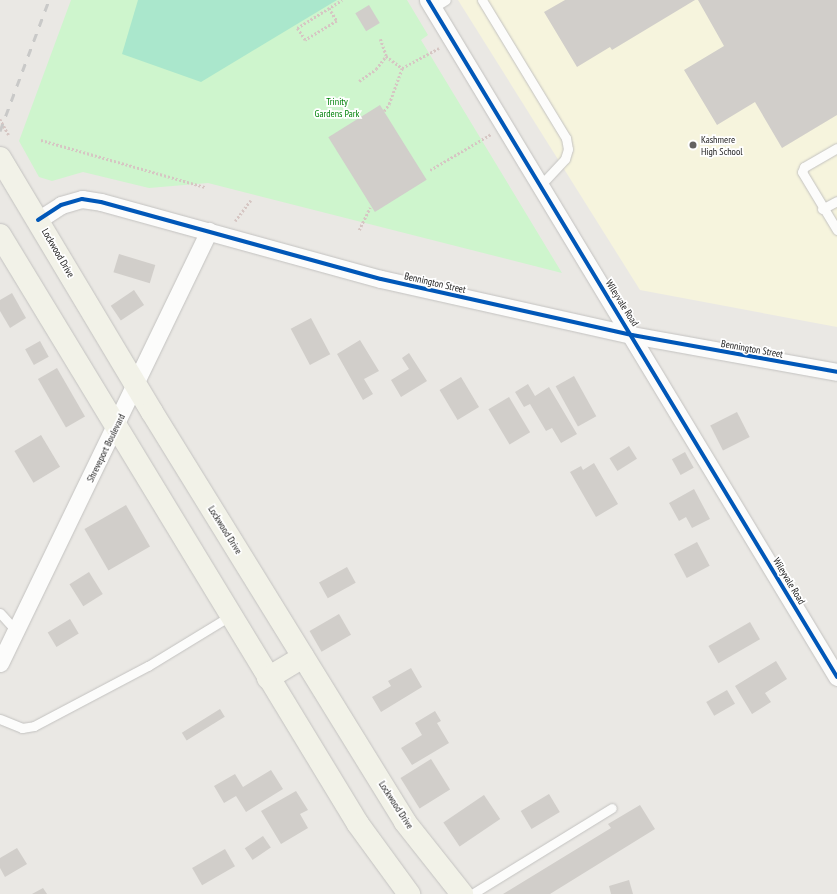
<!DOCTYPE html>
<style>
body{margin:0}
#map{position:relative;width:837px;height:894px;overflow:hidden;background:#eae8e4;font-family:"PT Sans Narrow",sans-serif}
div>[style]{position:absolute}
.education>*{inset:0;background:#f6f4dd}
.park>*{inset:0;background:#cef5cd}
.pitch>*{inset:0;background:#aae7cc}
.building>*{inset:0;background:#d1ceca;transform-origin:0 0}
.path>*{height:2.5px;margin-top:-1.25px;transform-origin:0;background:repeating-linear-gradient(90deg,#d6c6c3 0 2px,transparent 0 4px)}
.roads{filter:drop-shadow(0 0 1px #c3c2c0) drop-shadow(0 0 1px #c3c2c0)}
.lane>*{height:9px;margin:-4.5px;padding:0 4.5px;transform-origin:4.5px;border-radius:4.5px;background:#fcfcfb}
.street>*{height:17px;margin:-8.5px;padding:0 8.5px;transform-origin:8.5px;border-radius:8.5px;background:#fcfcfb}
.secondary>*{height:22px;margin:-11px;padding:0 11px;transform-origin:11px;border-radius:11px;background:#f2f2e8}
.rail>*{height:3px;margin-top:-1.5px;transform-origin:0;background:repeating-linear-gradient(90deg,#c9c9c8 0 8px,transparent 0 16px)}
.cycleway>*{height:4px;margin:-2px;padding:0 2px;transform-origin:2px;border-radius:2px;background:#0057b8}
.dots>*{width:11px;height:11px;translate:-50% -50%;box-sizing:border-box;border:2px solid #fff;border-radius:50%}
span{translate:-50% -50%;white-space:nowrap;text-align:center;line-height:1.15;-webkit-text-stroke:3.5px #fff;paint-order:stroke}
.park-label{font-size:10px;color:#01820a}
.poi-label{font-size:10px;color:#1c1c1c}
.left{translate:0 -50%;text-align:left}
.street-label{font-size:10px;color:#1c1c1c}
</style>
<div id="map">
<div class="education">
<i style="clip-path:polygon(458px 0,837px 0,837px 327px,640px 290px)"></i>
</div>
<div class="park">
<i style="clip-path:polygon(71px 0,407px 0,428px 35px,421px 40px,562px 273px,208px 183px,149px 188px,83px 172px,52px 181px,39px 177px,19px 141px)"></i>
</div>
<div class="pitch">
<i style="clip-path:polygon(138px 0,337px 0,201px 82px,122px 54px)"></i>
</div>
<div class="building">
<i style="clip-path:polygon(565px 0,695px 0,612px 50px,610px 47px,577px 67px,544px 12px)"></i>
<i style="clip-path:polygon(698px 0,837px 0,837px 115px,782px 148px,755px 102px,717px 125px,684px 70px,724px 46px)"></i>
<i style="left:369px;top:5px;width:21px;height:16px;rotate:59deg"></i>
<i style="left:380px;top:105px;width:88px;height:61px;rotate:58deg"></i>
<i style="left:119px;top:254px;width:38px;height:19px;rotate:17deg"></i>
<i style="left:134px;top:290px;width:18px;height:28px;rotate:56deg"></i>
<i style="clip-path:polygon(12px 293px,26px 318px,10px 328px,0 311px,0 300px)"></i>
<i style="left:311px;top:318px;width:41px;height:23px;rotate:62deg"></i>
<i style="clip-path:polygon(360px 340px,379px 371px,364px 379px,373px 394px,363px 400px,337px 354px)"></i>
<i style="left:40px;top:341px;width:18px;height:17px;rotate:61deg"></i>
<i style="clip-path:polygon(409px 353px,427px 381px,401px 397px,391px 380px,409px 369px,402px 358px)"></i>
<i style="left:57px;top:368px;width:56px;height:22px;rotate:60deg"></i>
<i style="left:574px;top:376px;width:46px;height:21px;rotate:61deg"></i>
<i style="left:461px;top:377px;width:35px;height:25px;rotate:59deg"></i>
<i style="clip-path:polygon(528px 384px,535px 396px,549px 387px,577px 434px,561px 443px,552px 428px,546px 431px,530px 404px,524px 407px,515px 392px)"></i>
<i style="left:509px;top:397px;width:41px;height:24px;rotate:59deg"></i>
<i style="left:737px;top:412px;width:28px;height:30px;rotate:63deg"></i>
<i style="left:41px;top:435px;width:37px;height:31px;rotate:59deg"></i>
<i style="left:629px;top:446px;width:15px;height:23px;rotate:58deg"></i>
<i style="left:685px;top:452px;width:18px;height:15px;rotate:61deg"></i>
<i style="clip-path:polygon(594px 463px,618px 504px,596px 517px,570px 472px,581px 466px,583px 470px)"></i>
<i style="clip-path:polygon(694px 489px,710px 519px,692px 528px,686px 517px,679px 521px,669px 503px)"></i>
<i style="left:126px;top:505px;width:48px;height:48px;rotate:60deg"></i>
<i style="left:697px;top:542px;width:27px;height:26px;rotate:62deg"></i>
<i style="left:347px;top:567px;width:18px;height:32px;rotate:61deg"></i>
<i style="left:89px;top:572px;width:26px;height:23px;rotate:58deg"></i>
<i style="left:339px;top:614px;width:24px;height:34px;rotate:60deg"></i>
<i style="left:70px;top:619px;width:17px;height:26px;rotate:59deg"></i>
<i style="left:750px;top:622px;width:20px;height:48px;rotate:60deg"></i>
<i style="clip-path:polygon(776px 661px,787px 679px,765px 693px,771px 702px,752px 714px,735px 686px)"></i>
<i style="clip-path:polygon(411px 668px,422px 687px,381px 712px,372px 697px,391px 686px,388px 681px)"></i>
<i style="left:727px;top:690px;width:16px;height:24px;rotate:60deg"></i>
<i style="left:220px;top:709px;width:9px;height:45px;rotate:58deg"></i>
<i style="clip-path:polygon(435px 711px,441px 721px,437px 723px,449px 743px,412px 765px,401px 748px,422px 735px,415px 723px)"></i>
<i style="left:431px;top:759px;width:36px;height:36px;rotate:58deg"></i>
<i style="clip-path:polygon(271px 770px,283px 789px,246px 812px,236px 796px,224px 803px,214px 786px,235px 774px,243px 787px)"></i>
<i style="clip-path:polygon(296px 791px,308px 810px,300px 814px,308px 828px,281px 844px,261px 811px)"></i>
<i style="left:549px;top:794px;width:21px;height:33px;rotate:59deg"></i>
<i style="left:484px;top:795px;width:29px;height:49px;rotate:56deg"></i>
<i style="clip-path:polygon(640px 805px,655px 829px,550px 894px,503px 894px,611px 828px,608px 824px)"></i>
<i style="left:263px;top:836px;width:14px;height:22px;rotate:56deg"></i>
<i style="clip-path:polygon(17px 848px,27px 864px,5px 877px,0 868px,0 858px)"></i>
<i style="left:225px;top:849px;width:20px;height:38px;rotate:60deg"></i>
<i style="clip-path:polygon(629px 880px,633px 894px,611px 894px,609px 886px)"></i>
<i style="clip-path:polygon(43px 888px,47px 894px,32px 894px)"></i>
</div>
<div class="path">
<i style="left:329px;top:8px;width:15px;rotate:58deg"></i>
<i style="left:337px;top:21px;width:37px;rotate:149deg"></i>
<i style="left:305px;top:40px;width:14px;rotate:-124deg"></i>
<i style="left:297px;top:28px;width:53px;rotate:-31.9deg"></i>
<i style="left:386px;top:56px;width:20px;rotate:37deg"></i>
<i style="left:359px;top:81px;width:21px;rotate:-35deg"></i>
<i style="left:376px;top:69px;width:16px;rotate:-52deg"></i>
<i style="left:386px;top:56px;width:18px;rotate:-109deg"></i>
<i style="left:384px;top:111px;width:9px;rotate:-54deg"></i>
<i style="left:389px;top:104px;width:38px;rotate:-70deg"></i>
<i style="left:402px;top:68px;width:42px;rotate:-28.4deg"></i>
<i style="left:0;top:119px;width:18px;rotate:61deg"></i>
<i style="left:41px;top:140px;width:171px;rotate:16deg"></i>
<i style="left:430px;top:170px;width:71px;rotate:-30.5deg"></i>
<i style="left:235px;top:221px;width:26px;rotate:-53deg"></i>
<i style="left:359px;top:230px;width:25px;rotate:-64deg"></i>
</div>
<div class="roads">
<div class="lane">
<i style="left:482px;top:0;width:162px;rotate:58.7deg"></i>
<i style="left:566px;top:138px;width:11px;rotate:80deg"></i>
<i style="left:568px;top:149px;width:10px;rotate:107deg"></i>
<i style="left:565px;top:159px;width:38px;rotate:133deg"></i>
<i style="left:433px;top:8px;width:15px;rotate:-32deg"></i>
<i style="left:837px;top:148px;width:38px;rotate:150deg"></i>
<i style="left:804px;top:167px;width:5px;rotate:112deg"></i>
<i style="left:802px;top:172px;width:68px;rotate:58.9deg"></i>
<i style="left:822px;top:209px;width:17px;rotate:-28deg"></i>
<i style="left:0;top:613px;width:24px;rotate:48deg"></i>
<i style="left:0;top:719px;width:24px;rotate:22deg"></i>
<i style="left:22px;top:728px;width:12px;rotate:-9deg"></i>
<i style="left:34px;top:726px;width:129px;rotate:-27.8deg"></i>
<i style="left:148px;top:666px;width:96px;rotate:-31.4deg"></i>
<i style="left:472px;top:894px;width:164px;rotate:-31.6deg"></i>
</div>
<div class="street">
<i style="left:428px;top:0;width:791px;rotate:58.86deg"></i>
<i style="left:38px;top:220px;width:27px;rotate:-33deg"></i>
<i style="left:61px;top:205px;width:22px;rotate:-16deg"></i>
<i style="left:82px;top:199px;width:19px;rotate:9deg"></i>
<i style="left:101px;top:202px;width:290px;rotate:15.4deg"></i>
<i style="left:381px;top:279px;width:257px;rotate:12.6deg"></i>
<i style="left:632px;top:335px;width:208px;rotate:10.2deg"></i>
<i style="left:0;top:663px;width:480px;rotate:-64.2deg"></i>
</div>
<div class="secondary">
<i style="left:0;top:158px;width:296px;rotate:59.1deg"></i>
<i style="left:152px;top:412px;width:482px;rotate:58.3deg"></i>
<i style="left:405px;top:822px;width:92px;rotate:51.6deg"></i>
<i style="left:0;top:235px;width:689px;rotate:58.71deg"></i>
<i style="left:358px;top:824px;width:87px;rotate:53.9deg"></i>
<i style="left:268px;top:678px;width:41px;rotate:-31deg"></i>
</div>
</div>
<div class="rail">
<i style="left:0;top:131px;width:140px;rotate:-69.5deg"></i>
</div>
<div class="cycleway">
<i style="left:428px;top:0;width:791px;rotate:58.86deg"></i>
<i style="left:38px;top:220px;width:27px;rotate:-33deg"></i>
<i style="left:61px;top:205px;width:22px;rotate:-16deg"></i>
<i style="left:82px;top:199px;width:19px;rotate:9deg"></i>
<i style="left:101px;top:202px;width:290px;rotate:15.4deg"></i>
<i style="left:381px;top:279px;width:257px;rotate:12.6deg"></i>
<i style="left:632px;top:335px;width:208px;rotate:10.2deg"></i>
</div>
<div class="dots">
<i style="left:693px;top:145px;background:#646362"></i>
</div>
<div class="park-label">
<span style="left:337px;top:107px">Trinity<br>Gardens Park</span>
</div>
<div class="poi-label">
<span class="left" style="left:701px;top:145px">Kashmere<br>High School</span>
</div>
<div class="street-label">
<span style="left:58px;top:253px;rotate:60deg">Lockwood Drive</span>
<span style="left:435px;top:283px;rotate:13deg">Bennington Street</span>
<span style="left:622px;top:303px;rotate:58deg">Wileyvale Road</span>
<span style="left:752px;top:349px;rotate:10deg">Bennington Street</span>
<span style="left:106px;top:448px;rotate:-64deg">Shreveport Boulevard</span>
<span style="left:225px;top:530px;rotate:58deg">Lockwood Drive</span>
<span style="left:789px;top:581px;rotate:59deg">Wileyvale Road</span>
<span style="left:396px;top:805px;rotate:57deg">Lockwood Drive</span>
</div>
</div>
